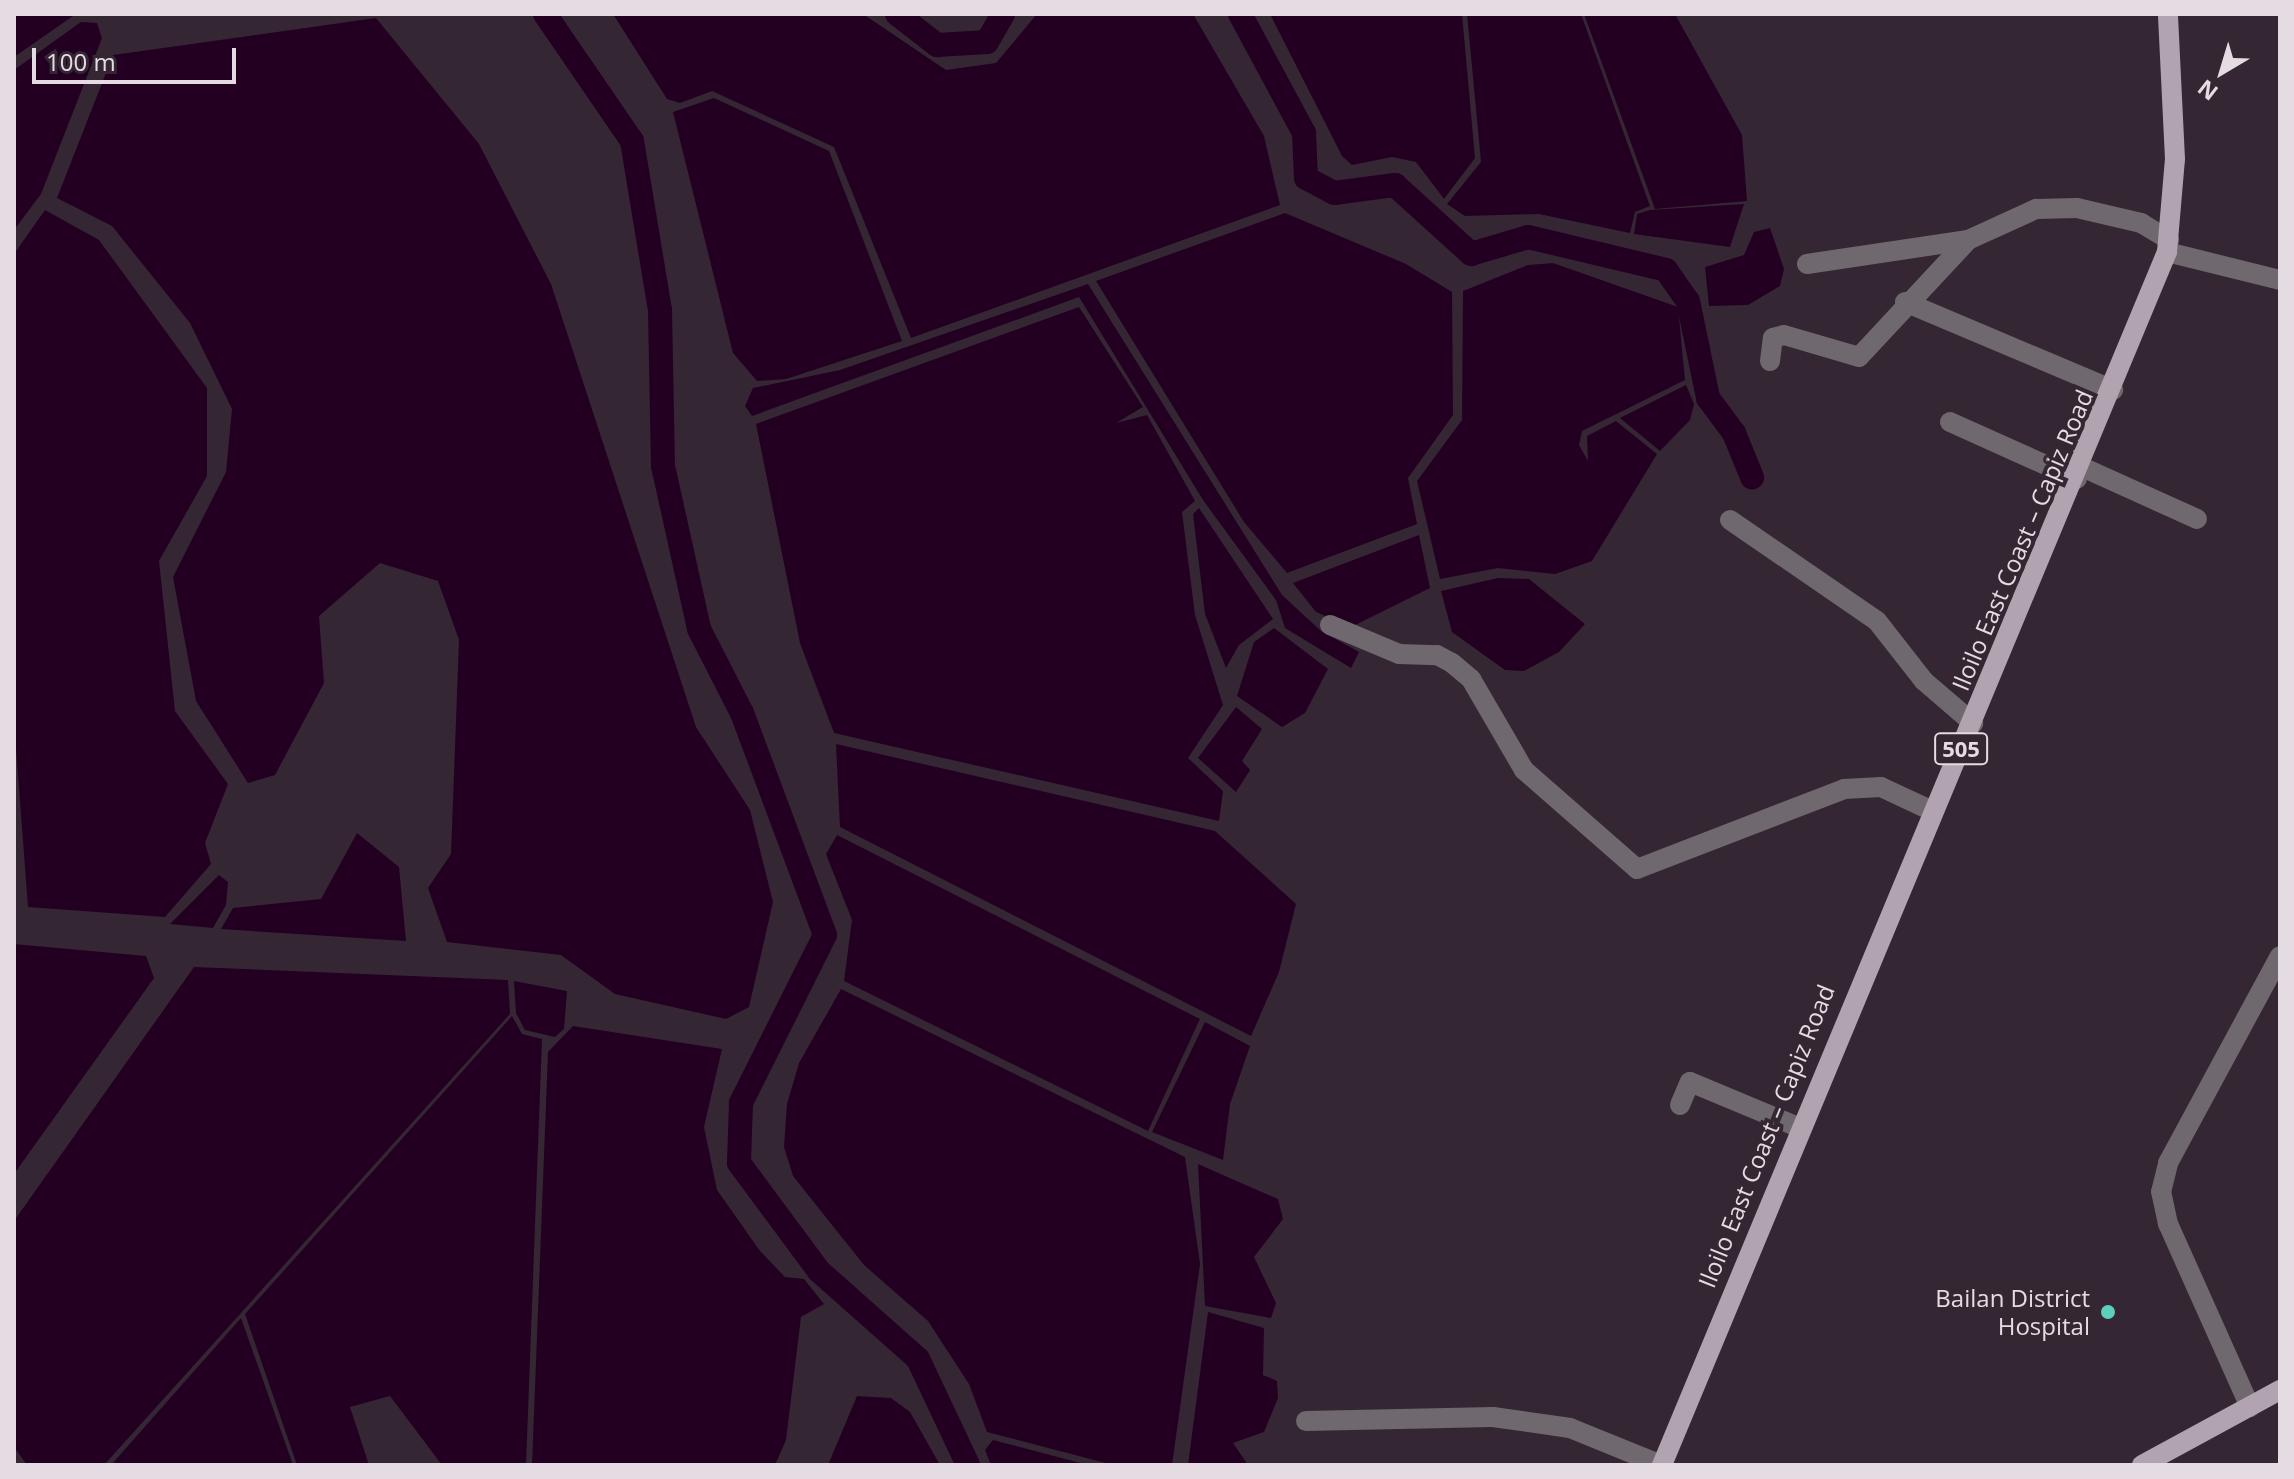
<!DOCTYPE html>
<meta charset="utf-8">
<style>
body{margin:0}
#map{position:relative;width:2294px;height:1479px;overflow:hidden;background:#342733;font-family:"Open Sans",sans-serif}
div>[style]{position:absolute}
.water>*{inset:0;background:#230022}
.river>*{height:24px;margin:-12px;padding:0 12px;transform-origin:12px;border-radius:12px;background:#230022}
.minor>*{height:20px;margin:-10px;padding:0 10px;transform-origin:10px;border-radius:10px;background:#6f686e}
.major>*{height:20px;margin:-10px;padding:0 10px;transform-origin:10px;border-radius:10px;background:#b1a3b0}
.dots>*{width:22px;height:22px;translate:-50% -50%;box-sizing:border-box;border:4px solid #342733;border-radius:50%}
span{translate:-50% -50%;white-space:nowrap;text-align:center;line-height:1.15;-webkit-text-stroke:8px #342733;paint-order:stroke}
.shield-label span{padding:2px 6px;background:#342733;border:2px solid;border-radius:6px;-webkit-text-stroke-width:0}
.shield-label{font-size:22px;color:#e4dbe3;font-weight:700}
.street-label{font-size:24px;color:#e4dbe3}
.poi-label{font-size:24px;color:#e4dbe3}
.right{translate:-100% -50%;text-align:right}
.frame{position:absolute;inset:0;border:16px solid #e4dbe3;pointer-events:none}
.north{position:absolute;left:2182px;top:32px;width:80px;height:80px;-webkit-text-stroke:6px #342733;paint-order:stroke;rotate:218deg;font-size:22px;font-weight:700;line-height:32px;text-align:center;color:#e4dbe3}
.north::after{content:'';display:block;margin:auto;width:28px;height:36px;background:#e4dbe3;clip-path:polygon(50% 0,100% 100%,50% 72%,0 100%)}
.scale{position:absolute;left:32px;top:48px;width:204px;height:36px;box-sizing:border-box;border:4px solid #e4dbe3;border-top:0;padding-left:10px;font-size:24px;line-height:28px;white-space:nowrap;color:#e4dbe3;-webkit-text-stroke:6px #342733;paint-order:stroke}
</style>
<div id="map">
<div class="water">
<i style="clip-path:polygon(14px 14px,76px 14px,14px 57px)"></i>
<i style="clip-path:polygon(613px 14px,863px 14px,946px 70px,996px 63px,1037px 14px,1193px 14px,1264px 136px,1280px 205px,911px 338px,834px 147px,712px 91px,680px 103px,667px 99px)"></i>
<i style="clip-path:polygon(1270px 14px,1462px 14px,1475px 158px,1444px 199px,1416px 162px,1392px 157px,1352px 165px,1342px 156px)"></i>
<i style="clip-path:polygon(1467px 14px,1581px 14px,1650px 206px,1635px 212px,1630px 233px,1539px 214px,1465px 216px,1447px 204px,1481px 162px)"></i>
<i style="clip-path:polygon(1584px 14px,1675px 14px,1742px 135px,1747px 201px,1655px 209px)"></i>
<i style="clip-path:polygon(376px 18px,479px 144px,551px 284px,696px 727px,750px 810px,773px 902px,749px 1007px,726px 1019px,615px 994px,561px 955px,447px 942px,428px 888px,451px 854px,459px 640px,438px 581px,380px 563px,319px 616px,324px 683px,275px 775px,248px 783px,196px 701px,173px 577px,226px 472px,232px 409px,190px 323px,112px 226px,57px 198px,113px 55px)"></i>
<i style="clip-path:polygon(81px 22px,97px 23px,102px 38px,41px 194px,14px 230px,14px 70px)"></i>
<i style="clip-path:polygon(714px 98px,829px 151px,902px 341px,786px 379px,757px 381px,733px 353px,673px 112px)"></i>
<i style="clip-path:polygon(1744px 204px,1730px 247px,1634px 234px,1637px 214px,1650px 210px)"></i>
<i style="clip-path:polygon(45px 210px,99px 240px,207px 388px,207px 476px,159px 561px,175px 711px,228px 784px,205px 843px,211px 864px,165px 917px,28px 907px,14px 722px,14px 254px)"></i>
<i style="clip-path:polygon(1285px 213px,1406px 264px,1452px 292px,1453px 415px,1408px 478px,1417px 524px,1287px 573px,1244px 522px,1096px 281px)"></i>
<i style="clip-path:polygon(1770px 228px,1784px 269px,1780px 286px,1748px 305px,1709px 306px,1705px 267px,1744px 255px,1754px 232px)"></i>
<i style="clip-path:polygon(1553px 263px,1678px 307px,1685px 380px,1582px 431px,1579px 445px,1588px 461px,1587px 436px,1616px 421px,1657px 454px,1592px 561px,1555px 574px,1498px 568px,1440px 579px,1417px 481px,1462px 420px,1463px 291px,1528px 265px)"></i>
<i style="clip-path:polygon(1088px 284px,1282px 595px,1321px 631px,1359px 652px,1351px 668px,1285px 628px,1276px 600px,1203px 500px,1079px 297px,752px 416px,745px 406px,753px 388px,840px 370px)"></i>
<i style="clip-path:polygon(1079px 307px,1143px 407px,1116px 423px,1147px 415px,1195px 501px,1182px 512px,1195px 615px,1223px 705px,1188px 758px,1223px 791px,1219px 821px,834px 733px,800px 643px,756px 424px)"></i>
<i style="clip-path:polygon(1686px 385px,1694px 404px,1690px 420px,1660px 451px,1620px 418px)"></i>
<i style="clip-path:polygon(1199px 508px,1273px 619px,1239px 645px,1226px 668px,1205px 614px,1193px 514px)"></i>
<i style="clip-path:polygon(1419px 535px,1430px 588px,1351px 627px,1316px 612px,1293px 583px)"></i>
<i style="clip-path:polygon(1498px 578px,1529px 579px,1585px 624px,1559px 652px,1524px 671px,1505px 670px,1452px 632px,1441px 591px)"></i>
<i style="clip-path:polygon(1274px 628px,1328px 669px,1305px 713px,1282px 727px,1237px 696px,1254px 642px)"></i>
<i style="clip-path:polygon(1236px 707px,1262px 729px,1242px 761px,1250px 770px,1236px 792px,1198px 758px)"></i>
<i style="clip-path:polygon(836px 744px,1215px 831px,1296px 904px,1279px 972px,1251px 1036px,840px 827px)"></i>
<i style="clip-path:polygon(357px 833px,399px 867px,406px 941px,221px 929px,233px 908px,321px 899px)"></i>
<i style="clip-path:polygon(837px 835px,1200px 1019px,1148px 1131px,844px 981px,852px 920px,826px 854px)"></i>
<i style="clip-path:polygon(219px 875px,228px 882px,226px 905px,213px 928px,170px 924px)"></i>
<i style="clip-path:polygon(14px 944px,146px 956px,154px 978px,14px 1174px)"></i>
<i style="clip-path:polygon(194px 967px,508px 980px,510px 1014px,104px 1465px,27px 1465px,14px 1447px,14px 1221px)"></i>
<i style="clip-path:polygon(514px 981px,567px 991px,564px 1029px,555px 1037px,525px 1030px,516px 1013px)"></i>
<i style="clip-path:polygon(841px 989px,1185px 1157px,1200px 1264px,1172px 1465px,1113px 1465px,987px 1432px,969px 1384px,928px 1321px,864px 1265px,793px 1176px,784px 1147px,787px 1104px,799px 1063px)"></i>
<i style="clip-path:polygon(512px 1016px,522px 1034px,542px 1039px,526px 1465px,442px 1465px,390px 1396px,350px 1407px,369px 1465px,297px 1465px,245px 1314px)"></i>
<i style="clip-path:polygon(1205px 1022px,1250px 1046px,1230px 1104px,1223px 1160px,1152px 1132px)"></i>
<i style="clip-path:polygon(573px 1026px,722px 1049px,704px 1127px,717px 1190px,760px 1251px,785px 1277px,804px 1279px,824px 1304px,801px 1317px,786px 1440px,775px 1465px,532px 1465px,548px 1052px)"></i>
<i style="clip-path:polygon(1198px 1164px,1278px 1199px,1283px 1219px,1254px 1257px,1276px 1303px,1271px 1318px,1205px 1306px)"></i>
<i style="clip-path:polygon(1208px 1312px,1264px 1328px,1263px 1375px,1277px 1381px,1278px 1398px,1264px 1432px,1233px 1443px,1248px 1465px,1188px 1465px)"></i>
<i style="clip-path:polygon(241px 1318px,293px 1465px,111px 1465px)"></i>
<i style="clip-path:polygon(857px 1396px,891px 1398px,910px 1412px,940px 1465px,828px 1465px)"></i>
<i style="clip-path:polygon(993px 1440px,1088px 1465px,991px 1465px,985px 1450px)"></i>
</div>
<div class="river">
<i style="left:545px;top:14px;width:154px;rotate:55.6deg"></i>
<i style="left:632px;top:141px;width:171px;rotate:80.6deg"></i>
<i style="left:660px;top:310px;width:156px;rotate:88.9deg"></i>
<i style="left:663px;top:466px;width:167px;rotate:77.5deg"></i>
<i style="left:699px;top:629px;width:94px;rotate:62.9deg"></i>
<i style="left:742px;top:713px;width:237px;rotate:69.5deg"></i>
<i style="left:825px;top:935px;width:188px;rotate:116.6deg"></i>
<i style="left:741px;top:1103px;width:60px;rotate:91.9deg"></i>
<i style="left:739px;top:1163px;width:134px;rotate:53.5deg"></i>
<i style="left:819px;top:1271px;width:132px;rotate:41.6deg"></i>
<i style="left:918px;top:1359px;width:117px;rotate:64.7deg"></i>
<i style="left:897px;top:14px;width:51px;rotate:37.8deg"></i>
<i style="left:937px;top:45px;width:50px;rotate:-3.4deg"></i>
<i style="left:987px;top:42px;width:32px;rotate:-60deg"></i>
<i style="left:1240px;top:14px;width:135px;rotate:61.7deg"></i>
<i style="left:1304px;top:133px;width:45px;rotate:87.5deg"></i>
<i style="left:1306px;top:178px;width:32px;rotate:28deg"></i>
<i style="left:1334px;top:193px;width:62px;rotate:-7.5deg"></i>
<i style="left:1395px;top:185px;width:103px;rotate:42.2deg"></i>
<i style="left:1471px;top:254px;width:59px;rotate:-16.6deg"></i>
<i style="left:1528px;top:237px;width:142px;rotate:13.4deg"></i>
<i style="left:1666px;top:270px;width:38px;rotate:55deg"></i>
<i style="left:1688px;top:301px;width:99px;rotate:78.3deg"></i>
<i style="left:1708px;top:398px;width:44px;rotate:53.4deg"></i>
<i style="left:1734px;top:433px;width:48px;rotate:67.8deg"></i>
</div>
<div class="minor">
<i style="left:2167px;top:252px;width:116px;rotate:13.9deg"></i>
<i style="left:1807px;top:264px;width:163px;rotate:-8.5deg"></i>
<i style="left:1968px;top:240px;width:75px;rotate:-24.5deg"></i>
<i style="left:2036px;top:209px;width:41px;rotate:-1.4deg"></i>
<i style="left:2077px;top:208px;width:66px;rotate:13.2deg"></i>
<i style="left:2141px;top:223px;width:33px;rotate:31deg"></i>
<i style="left:1905px;top:302px;width:226px;rotate:22.9deg"></i>
<i style="left:1770px;top:361px;width:23px;rotate:-83deg"></i>
<i style="left:1773px;top:338px;width:11px;rotate:-15deg"></i>
<i style="left:1784px;top:335px;width:78px;rotate:16.3deg"></i>
<i style="left:1859px;top:357px;width:160px;rotate:-47deg"></i>
<i style="left:1950px;top:422px;width:139px;rotate:24.2deg"></i>
<i style="left:2082px;top:467px;width:126px;rotate:24.3deg"></i>
<i style="left:1730px;top:520px;width:178px;rotate:34.5deg"></i>
<i style="left:1877px;top:621px;width:76px;rotate:51.9deg"></i>
<i style="left:1924px;top:681px;width:65px;rotate:40.6deg"></i>
<i style="left:1330px;top:625px;width:75px;rotate:22.8deg"></i>
<i style="left:1399px;top:654px;width:38px;rotate:2deg"></i>
<i style="left:1437px;top:655px;width:17px;rotate:28deg"></i>
<i style="left:1452px;top:663px;width:25px;rotate:40deg"></i>
<i style="left:1471px;top:679px;width:105px;rotate:59.8deg"></i>
<i style="left:1524px;top:770px;width:150px;rotate:41.2deg"></i>
<i style="left:1637px;top:869px;width:222px;rotate:-21.1deg"></i>
<i style="left:1844px;top:789px;width:37px;rotate:-3deg"></i>
<i style="left:1881px;top:787px;width:54px;rotate:25.1deg"></i>
<i style="left:1680px;top:1105px;width:25px;rotate:-67deg"></i>
<i style="left:1690px;top:1082px;width:117px;rotate:22.6deg"></i>
<i style="left:2250px;top:1407px;width:201px;rotate:-114.1deg"></i>
<i style="left:2168px;top:1224px;width:33px;rotate:-102deg"></i>
<i style="left:2161px;top:1192px;width:30px;rotate:-76deg"></i>
<i style="left:2168px;top:1163px;width:235px;rotate:-61.6deg"></i>
<i style="left:1306px;top:1421px;width:187px;rotate:-1.2deg"></i>
<i style="left:1493px;top:1417px;width:78px;rotate:8.1deg"></i>
<i style="left:1570px;top:1428px;width:98px;rotate:22.1deg"></i>
</div>
<div class="major">
<i style="left:1662px;top:1465px;width:1314px;rotate:-67.4deg"></i>
<i style="left:2167px;top:252px;width:93px;rotate:-85.1deg"></i>
<i style="left:2175px;top:159px;width:145px;rotate:-92.8deg"></i>
<i style="left:2142px;top:1465px;width:157px;rotate:-28.5deg"></i>
</div>
<div class="dots">
<i style="left:2108px;top:1312px;background:#5cceba"></i>
</div>
<div class="shield-label">
<span style="left:1961px;top:749px">505</span>
</div>
<div class="street-label">
<span style="left:2022px;top:540px;rotate:-67deg">Iloilo East Coast – Capiz Road</span>
<span style="left:1766px;top:1136px;rotate:-68deg">Iloilo East Coast – Capiz Road</span>
</div>
<div class="poi-label">
<span class="right" style="left:2090px;top:1312px">Bailan District<br>Hospital</span>
</div>
<div class="frame"></div>
<div class="north">N</div>
<div class="scale">100 m</div>
</div>
